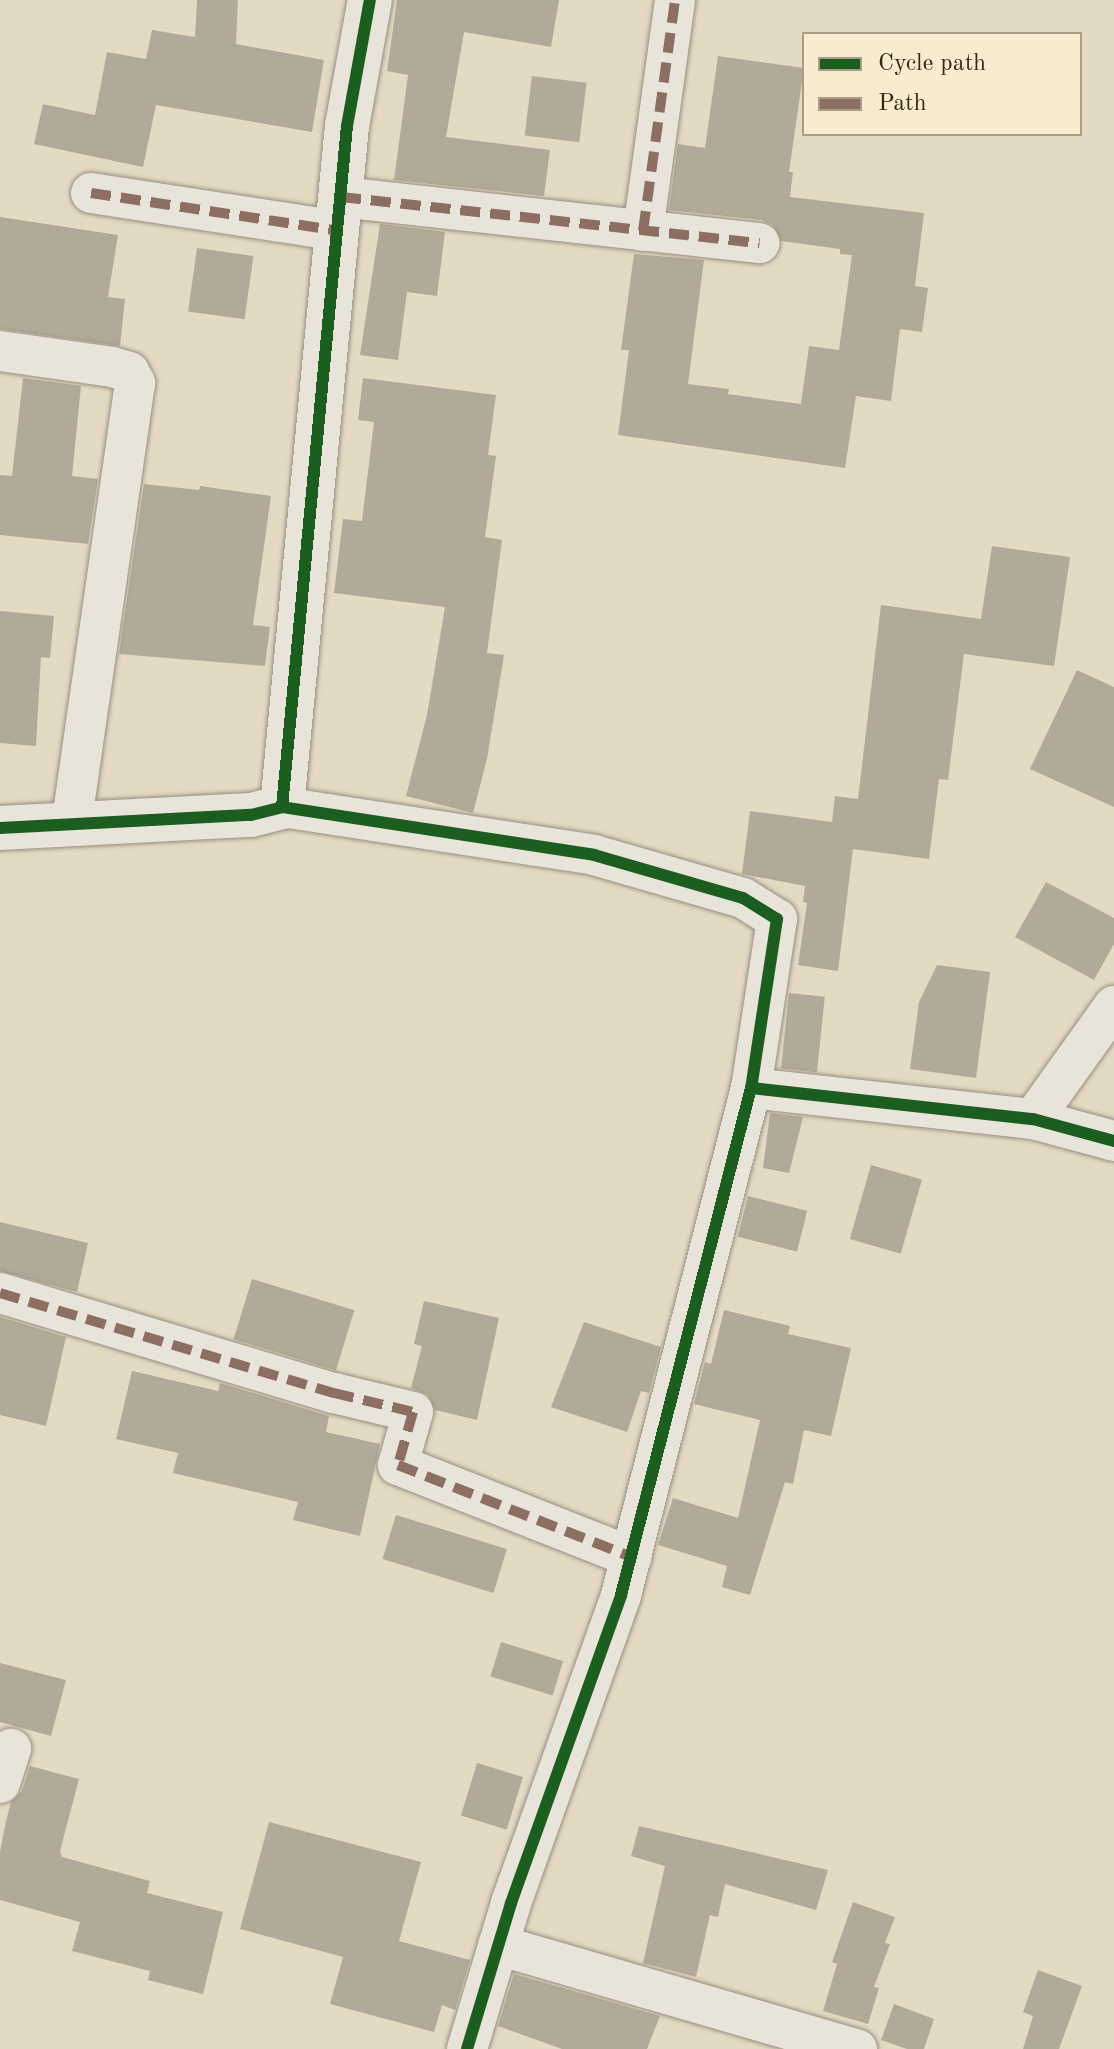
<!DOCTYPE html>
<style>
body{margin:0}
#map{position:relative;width:1114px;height:2049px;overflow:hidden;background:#e4dac3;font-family:"Old Standard TT",serif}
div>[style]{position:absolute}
.building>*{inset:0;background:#b2aa99;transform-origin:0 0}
.roads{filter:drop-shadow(0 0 2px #978f80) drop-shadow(0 0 2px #978f80)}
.street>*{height:40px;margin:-20px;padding:0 20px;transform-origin:20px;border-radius:20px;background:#e9e4d9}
.secondary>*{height:44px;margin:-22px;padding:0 22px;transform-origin:22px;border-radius:22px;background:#e9e4d9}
.quiet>*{height:10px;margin-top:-5px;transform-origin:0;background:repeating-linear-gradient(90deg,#8d6e63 0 20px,transparent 0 30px)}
.cycleway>*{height:12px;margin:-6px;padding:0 6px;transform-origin:6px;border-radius:6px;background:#1b5e20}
span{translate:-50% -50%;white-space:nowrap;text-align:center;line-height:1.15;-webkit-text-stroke:6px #f7ebd0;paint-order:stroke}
.legend{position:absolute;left:802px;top:32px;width:280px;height:104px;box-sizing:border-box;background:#f7ebd0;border:2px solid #ab9d84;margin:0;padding:10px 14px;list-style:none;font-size:24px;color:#392811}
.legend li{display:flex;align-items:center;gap:16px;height:40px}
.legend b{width:40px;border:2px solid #ab9d84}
</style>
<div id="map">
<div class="building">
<i style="clip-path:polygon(197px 0,238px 0,236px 44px,324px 60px,312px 132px,156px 105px,143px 167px,34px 144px,43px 104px,95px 115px,107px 52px,146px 59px,152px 30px,195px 37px)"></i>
<i style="clip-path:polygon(397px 0,559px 0,551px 47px,464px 32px,446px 137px,550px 150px,544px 196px,394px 180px,408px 75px,387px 71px)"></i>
<i style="clip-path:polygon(718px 56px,804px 68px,789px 172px,793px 172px,790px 197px,924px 213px,915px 286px,928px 288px,922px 332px,900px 329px,891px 401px,856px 396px,845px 468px,618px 435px,629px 350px,621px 350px,634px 254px,704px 260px,688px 384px,729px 389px,728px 394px,801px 404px,809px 346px,839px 350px,852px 255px,840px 254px,840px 249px,781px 241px,773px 225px,762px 220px,669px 210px,678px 144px,705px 148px)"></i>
<i style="left:532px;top:76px;width:55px;height:60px;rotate:7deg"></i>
<i style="clip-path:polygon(0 217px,118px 235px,108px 297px,125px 299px,120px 346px,0 329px)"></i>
<i style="clip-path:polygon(380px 224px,445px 232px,437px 296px,407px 292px,398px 360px,360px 355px)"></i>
<i style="left:197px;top:248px;width:57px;height:64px;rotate:8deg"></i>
<i style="clip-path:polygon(23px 378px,81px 386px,72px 476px,98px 479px,88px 544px,0 535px,0 475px,12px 476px)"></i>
<i style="clip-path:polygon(363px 378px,496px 395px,488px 455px,496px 456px,485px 537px,502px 540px,487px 653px,504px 655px,487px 759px,473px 813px,406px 796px,427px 715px,445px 607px,334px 593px,343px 519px,362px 521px,374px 422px,358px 420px)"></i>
<i style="clip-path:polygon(144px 484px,199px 490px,200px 486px,271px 496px,253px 625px,270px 627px,265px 666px,119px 654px)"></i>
<i style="clip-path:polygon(992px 546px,1070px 557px,1054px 666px,964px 654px,948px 780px,939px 779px,929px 859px,853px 849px,838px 971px,798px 965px,807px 903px,803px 902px,805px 886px,742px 874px,750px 811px,832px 822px,835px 796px,858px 799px,881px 605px,981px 619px)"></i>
<i style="clip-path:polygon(0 611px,54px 616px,50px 658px,41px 657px,36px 746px,0 743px)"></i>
<i style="clip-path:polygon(1077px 670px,1114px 687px,1114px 807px,1030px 769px)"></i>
<i style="clip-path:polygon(1046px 882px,1114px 918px,1114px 944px,1094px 980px,1015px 937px)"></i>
<i style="clip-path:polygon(937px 965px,990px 972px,976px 1078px,910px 1069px,919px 1002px)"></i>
<i style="left:789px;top:993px;width:36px;height:76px;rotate:6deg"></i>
<i style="clip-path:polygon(770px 1113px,803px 1117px,789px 1173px,763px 1168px)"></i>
<i style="left:871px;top:1165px;width:53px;height:77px;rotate:16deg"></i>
<i style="left:748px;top:1196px;width:61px;height:42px;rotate:14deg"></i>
<i style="clip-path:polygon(0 1222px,88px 1243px,77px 1292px,0 1271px)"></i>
<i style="left:252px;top:1279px;width:107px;height:63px;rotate:17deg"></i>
<i style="clip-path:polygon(424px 1301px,499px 1318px,477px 1420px,435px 1410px,428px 1395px,411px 1388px,422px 1346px,414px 1344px)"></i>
<i style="clip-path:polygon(724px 1310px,790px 1326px,788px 1334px,851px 1348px,831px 1436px,804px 1430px,793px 1484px,785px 1482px,750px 1595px,722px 1587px,727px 1566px,658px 1545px,673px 1498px,738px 1518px,760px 1420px,694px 1404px,705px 1362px,711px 1364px)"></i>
<i style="clip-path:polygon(0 1317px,66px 1337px,46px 1426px,0 1415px)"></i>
<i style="clip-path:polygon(584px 1322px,661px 1347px,649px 1393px,641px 1391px,627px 1432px,551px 1407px)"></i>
<i style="clip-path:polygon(132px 1371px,218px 1391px,220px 1383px,329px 1416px,326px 1432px,380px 1444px,360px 1536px,293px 1520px,298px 1502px,173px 1473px,178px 1453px,116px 1439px)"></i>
<i style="left:396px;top:1515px;width:116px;height:46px;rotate:17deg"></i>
<i style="left:501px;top:1642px;width:65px;height:36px;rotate:17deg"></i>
<i style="clip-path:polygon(0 1663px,66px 1680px,51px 1736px,0 1722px)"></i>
<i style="left:477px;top:1763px;width:48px;height:55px;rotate:17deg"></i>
<i style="clip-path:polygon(30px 1766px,79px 1779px,60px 1851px,62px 1857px,150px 1881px,147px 1893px,223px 1912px,203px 1994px,148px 1980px,150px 1971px,72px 1951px,80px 1922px,0 1900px,0 1852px,6px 1821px,11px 1802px,22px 1791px)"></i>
<i style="clip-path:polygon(269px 1822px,421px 1862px,399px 1941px,470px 1960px,455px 2010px,442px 2005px,434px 2032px,330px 2004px,343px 1957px,240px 1929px)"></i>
<i style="clip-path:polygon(639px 1826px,828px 1870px,816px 1910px,725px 1884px,718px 1917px,710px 1915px,696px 1977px,643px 1963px,665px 1866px,631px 1856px)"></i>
<i style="clip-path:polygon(853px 1902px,895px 1917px,885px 1943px,890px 1944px,874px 1987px,879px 1988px,868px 2024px,823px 2011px,837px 1964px,832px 1962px)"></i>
<i style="clip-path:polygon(1038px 1970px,1082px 1986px,1059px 2049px,1023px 2049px,1033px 2016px,1023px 2012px)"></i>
<i style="clip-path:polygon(514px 1974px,660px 2016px,647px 2049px,562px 2049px,498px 2026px)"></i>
<i style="clip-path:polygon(894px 2004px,934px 2019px,924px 2049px,907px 2049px,881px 2040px)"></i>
</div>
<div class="roads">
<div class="street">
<i style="left:91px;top:193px;width:250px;rotate:8.7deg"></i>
<i style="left:341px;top:197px;width:421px;rotate:6.3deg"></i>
<i style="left:643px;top:231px;width:233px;rotate:-82.1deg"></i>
<i style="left:0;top:351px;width:113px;rotate:8.1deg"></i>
<i style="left:112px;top:367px;width:18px;rotate:16deg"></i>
<i style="left:129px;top:372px;width:13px;rotate:61deg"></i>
<i style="left:135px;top:383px;width:447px;rotate:98.2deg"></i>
<i style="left:282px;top:807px;width:316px;rotate:8.7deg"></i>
<i style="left:594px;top:855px;width:155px;rotate:16.1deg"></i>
<i style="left:743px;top:898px;width:40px;rotate:32deg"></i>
<i style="left:777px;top:919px;width:171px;rotate:98.7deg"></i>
<i style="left:751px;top:1088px;width:284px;rotate:6.3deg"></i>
<i style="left:1033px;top:1119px;width:84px;rotate:15.2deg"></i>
<i style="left:1033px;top:1119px;width:139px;rotate:-54.4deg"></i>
<i style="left:0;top:1293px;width:349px;rotate:16.7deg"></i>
<i style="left:334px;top:1393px;width:81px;rotate:13.5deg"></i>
<i style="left:413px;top:1412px;width:55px;rotate:105.8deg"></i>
<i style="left:398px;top:1465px;width:251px;rotate:21.5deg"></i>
<i style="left:0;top:1783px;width:36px;rotate:-72deg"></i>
<i style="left:498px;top:1945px;width:374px;rotate:16.2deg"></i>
<i style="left:467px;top:2049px;width:152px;rotate:-73.2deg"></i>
<i style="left:511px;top:1903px;width:327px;rotate:-70.3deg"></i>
<i style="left:621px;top:1595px;width:523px;rotate:-75.62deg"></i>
</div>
<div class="secondary">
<i style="left:0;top:828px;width:251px;rotate:-3deg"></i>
<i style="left:251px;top:815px;width:32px;rotate:-14deg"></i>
<i style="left:282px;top:807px;width:684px;rotate:-84.55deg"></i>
<i style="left:347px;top:126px;width:128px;rotate:-79.7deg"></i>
</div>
</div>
<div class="quiet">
<i style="left:91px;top:193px;width:250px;rotate:8.7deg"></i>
<i style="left:341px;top:197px;width:421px;rotate:6.3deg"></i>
<i style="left:643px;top:231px;width:233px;rotate:-82.1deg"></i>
<i style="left:0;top:1293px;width:349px;rotate:16.7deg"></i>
<i style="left:334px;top:1393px;width:81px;rotate:13.5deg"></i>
<i style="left:413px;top:1412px;width:55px;rotate:105.8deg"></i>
<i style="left:398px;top:1465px;width:251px;rotate:21.5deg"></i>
</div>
<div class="cycleway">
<i style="left:282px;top:807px;width:316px;rotate:8.7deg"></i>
<i style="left:594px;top:855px;width:155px;rotate:16.1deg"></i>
<i style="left:743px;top:898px;width:40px;rotate:32deg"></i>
<i style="left:777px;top:919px;width:171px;rotate:98.7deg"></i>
<i style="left:751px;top:1088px;width:284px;rotate:6.3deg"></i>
<i style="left:1033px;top:1119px;width:84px;rotate:15.2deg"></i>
<i style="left:0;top:828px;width:251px;rotate:-3deg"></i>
<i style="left:251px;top:815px;width:32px;rotate:-14deg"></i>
<i style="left:282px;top:807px;width:684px;rotate:-84.55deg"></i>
<i style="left:347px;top:126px;width:128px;rotate:-79.7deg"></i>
<i style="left:467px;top:2049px;width:152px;rotate:-73.2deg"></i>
<i style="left:511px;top:1903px;width:327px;rotate:-70.3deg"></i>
<i style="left:621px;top:1595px;width:523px;rotate:-75.62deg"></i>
</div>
<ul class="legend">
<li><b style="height:10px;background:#1b5e20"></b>Cycle path</li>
<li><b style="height:10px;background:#8d6e63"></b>Path</li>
</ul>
</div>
